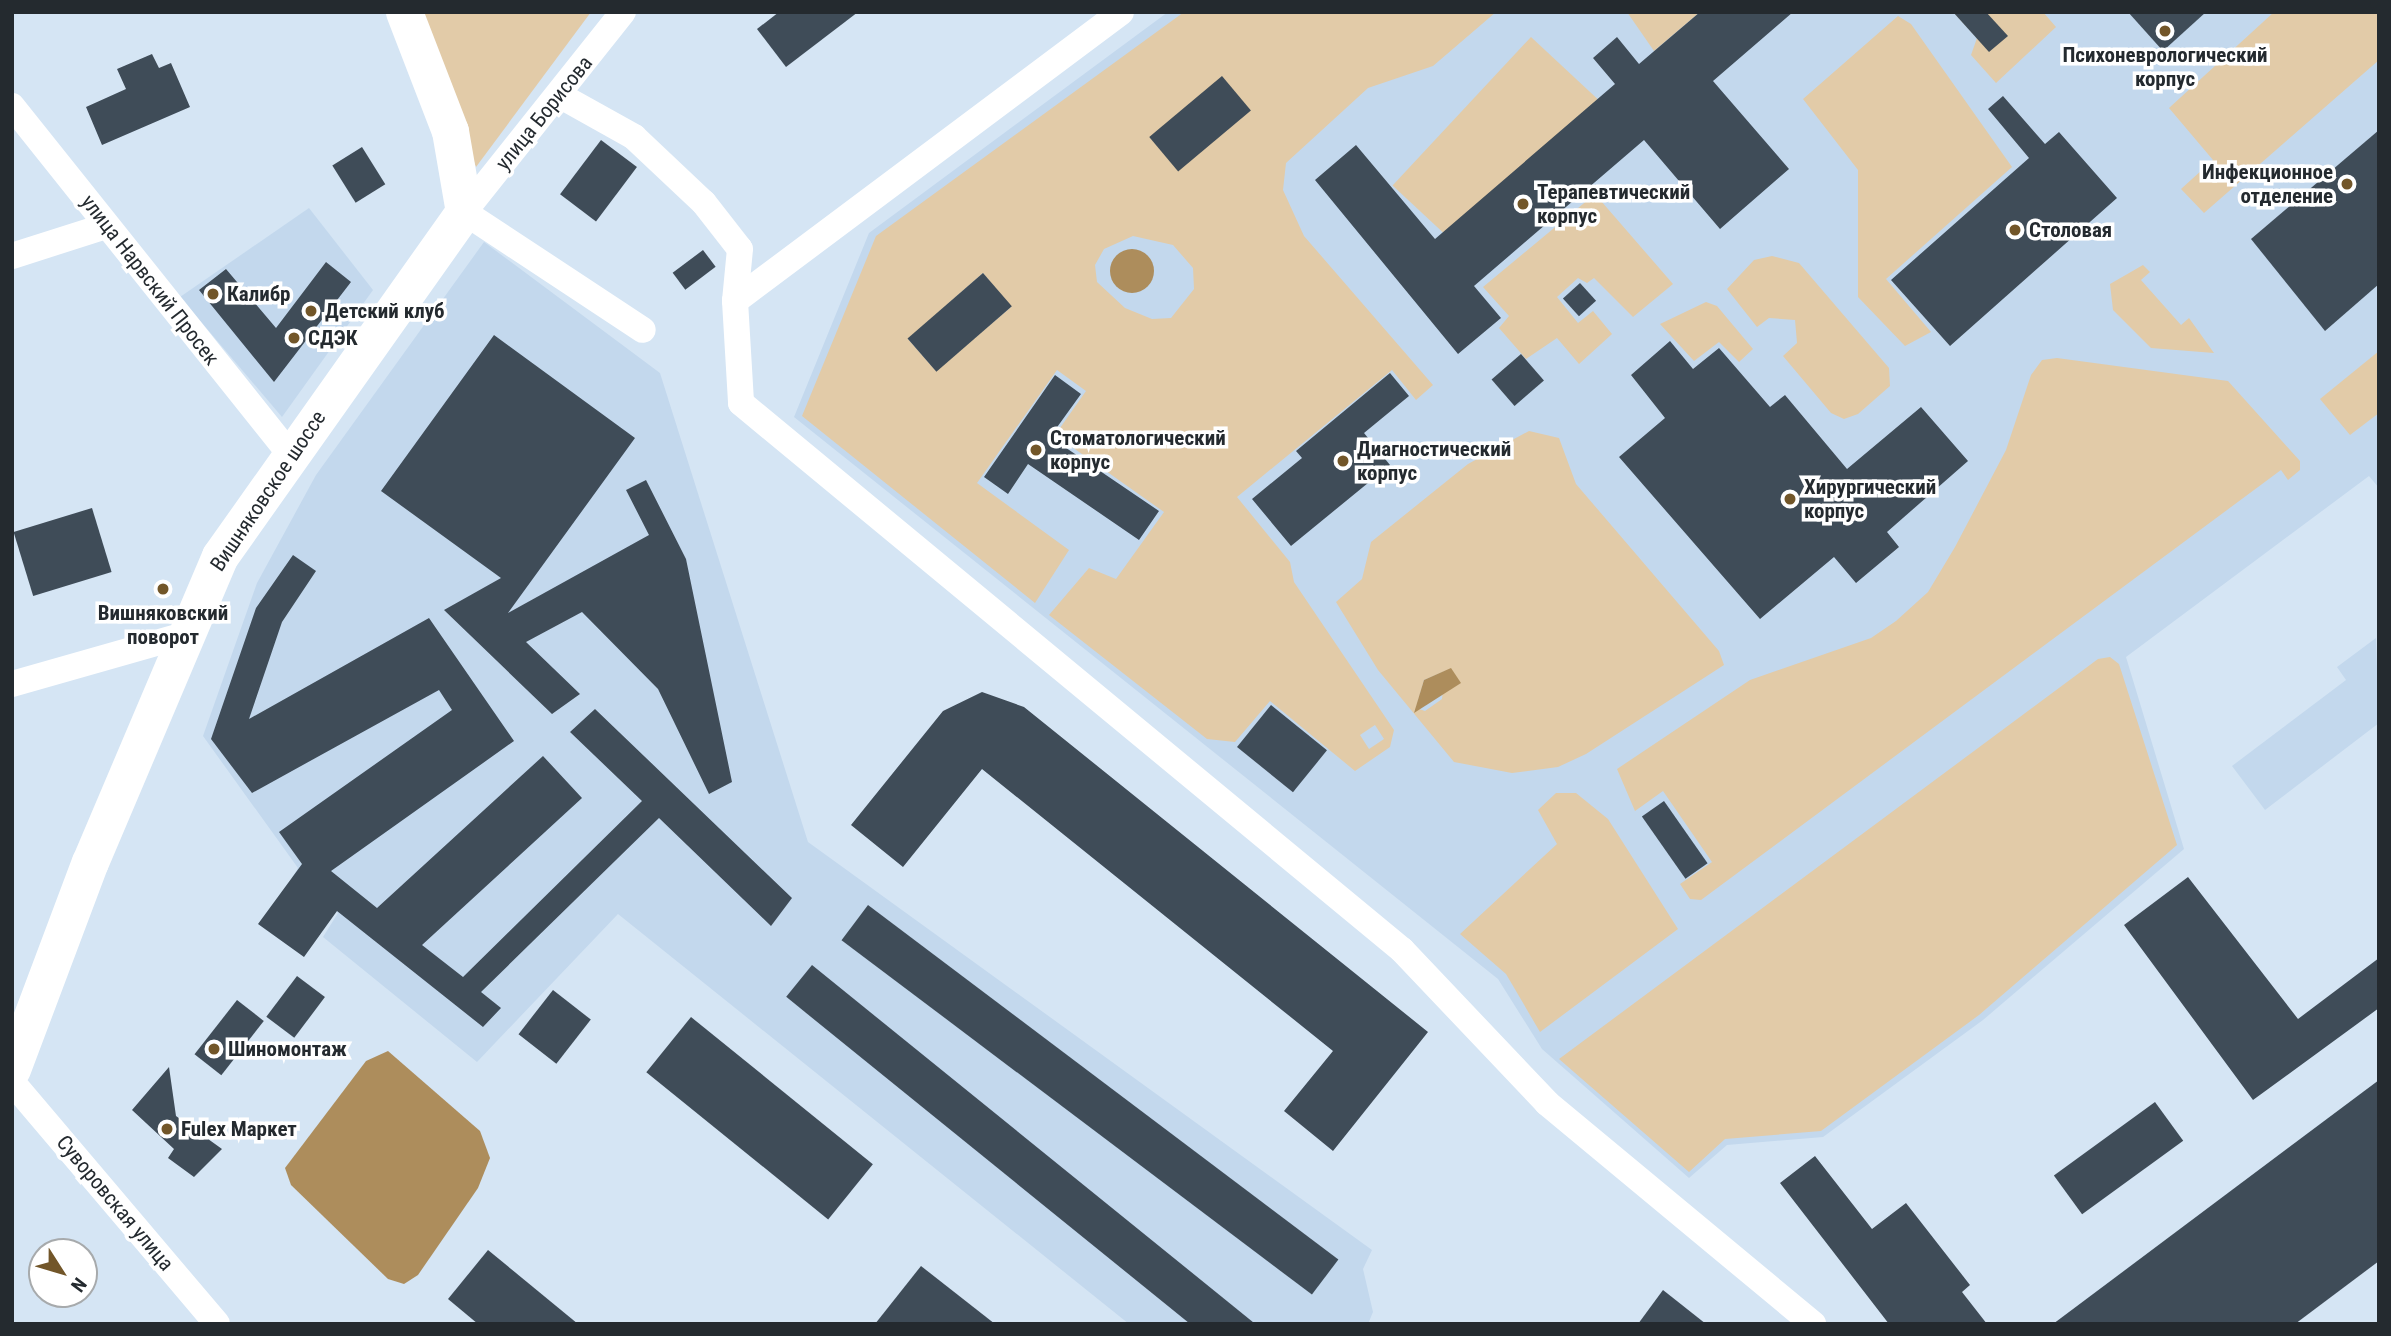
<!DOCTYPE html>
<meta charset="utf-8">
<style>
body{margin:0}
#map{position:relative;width:2391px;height:1336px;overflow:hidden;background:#d5e5f4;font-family:"Roboto Condensed",sans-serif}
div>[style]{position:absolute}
.built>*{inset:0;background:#c3d8ed}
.green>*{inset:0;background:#e2cba8;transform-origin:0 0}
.water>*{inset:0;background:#ad8d5c}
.round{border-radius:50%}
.building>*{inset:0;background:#3f4c58;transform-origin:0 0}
.street>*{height:26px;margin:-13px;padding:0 13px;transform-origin:13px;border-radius:13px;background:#fff}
.secondary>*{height:37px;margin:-18.5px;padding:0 18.5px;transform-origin:18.5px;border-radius:18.5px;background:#fff}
.dots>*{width:19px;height:19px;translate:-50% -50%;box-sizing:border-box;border:4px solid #fff;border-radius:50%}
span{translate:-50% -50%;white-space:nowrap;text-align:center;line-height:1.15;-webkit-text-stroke:7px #fff;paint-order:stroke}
.poi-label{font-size:21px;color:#242a2f;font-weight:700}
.right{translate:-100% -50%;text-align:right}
.left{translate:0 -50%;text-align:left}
.street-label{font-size:21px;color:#242a2f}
.frame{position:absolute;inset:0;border:14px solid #242a2f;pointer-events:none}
.north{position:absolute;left:28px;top:1238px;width:70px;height:70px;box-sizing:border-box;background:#fff;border:2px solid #a7aaac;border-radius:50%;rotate:127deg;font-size:19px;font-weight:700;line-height:28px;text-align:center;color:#242a2f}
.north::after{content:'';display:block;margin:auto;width:24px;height:32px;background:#725629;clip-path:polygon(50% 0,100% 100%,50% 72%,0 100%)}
</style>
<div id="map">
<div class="built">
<i style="clip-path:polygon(1168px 12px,2379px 12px,2379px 488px,2369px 476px,2126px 657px,2184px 849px,1983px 1020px,1823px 1137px,1727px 1145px,1689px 1178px,1542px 1049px,1498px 979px,794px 417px,869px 233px)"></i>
<i style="clip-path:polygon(309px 208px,373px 290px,282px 417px,180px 297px)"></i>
<i style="clip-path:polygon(484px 242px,660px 373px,808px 842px,1372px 1250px,1363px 1269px,1373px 1312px,1368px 1324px,1129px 1324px,618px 914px,477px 1062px,323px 937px,338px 913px,292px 878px,298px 868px,203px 736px,257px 583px,316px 475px)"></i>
<i style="clip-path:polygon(2376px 638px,2379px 723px,2265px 810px,2232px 766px,2346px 680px,2337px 667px)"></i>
</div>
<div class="green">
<i style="clip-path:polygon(420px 12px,591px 12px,476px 167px)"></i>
<i style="clip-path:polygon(evenodd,1184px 12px,1496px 12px,1433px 66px,1368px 88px,1286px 163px,1283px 190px,1304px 236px,1433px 385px,1416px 400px,1392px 370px,1237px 497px,1290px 562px,1294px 582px,1394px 730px,1390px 747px,1355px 771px,1270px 701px,1235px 742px,1207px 739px,1049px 615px,1089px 568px,1116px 579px,1164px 512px,1055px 435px,1086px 391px,1057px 370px,977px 483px,1069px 550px,1035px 603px,802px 416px,876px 236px,1184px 12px,1133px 236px,1173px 245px,1193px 268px,1194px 289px,1171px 318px,1152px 319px,1125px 308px,1097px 282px,1095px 265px,1104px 249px,1133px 236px,1184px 12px,983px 273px,1011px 307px,936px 371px,908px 339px,983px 273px,1184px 12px,1375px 725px,1384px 739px,1369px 749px,1360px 735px,1375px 725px)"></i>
<i style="clip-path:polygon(1627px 12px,1700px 12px,1654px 51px)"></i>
<i style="clip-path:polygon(1953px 12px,2043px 12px,2056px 27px,1996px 83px,1971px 55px,1977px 38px)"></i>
<i style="clip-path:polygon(2274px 12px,2379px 12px,2379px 60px,2204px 213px,2181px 189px,2213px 160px,2169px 108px)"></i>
<i style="clip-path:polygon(1898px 16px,1911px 24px,2012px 167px,1886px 279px,1931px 332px,1905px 346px,1858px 297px,1858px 170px,1803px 99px)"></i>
<i style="left:1531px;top:37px;width:91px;height:203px;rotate:43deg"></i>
<i style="clip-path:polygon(1595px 194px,1673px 284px,1633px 317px,1594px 278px,1587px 283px,1578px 278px,1557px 297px,1578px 323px,1593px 311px,1612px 334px,1579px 364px,1557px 338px,1526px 359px,1499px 328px,1509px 316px,1483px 287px)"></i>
<i style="clip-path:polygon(1772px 256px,1799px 263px,1889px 368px,1890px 386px,1858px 414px,1844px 419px,1831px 413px,1783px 356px,1797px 343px,1795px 320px,1769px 318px,1757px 327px,1727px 289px,1754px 260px)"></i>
<i style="clip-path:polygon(2143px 265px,2150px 272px,2141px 280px,2181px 325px,2189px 318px,2214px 353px,2151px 348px,2113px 310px,2110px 284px)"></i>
<i style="clip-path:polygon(1706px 302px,1717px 306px,1753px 349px,1739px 362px,1719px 342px,1694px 361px,1660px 324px)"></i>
<i style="clip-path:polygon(2379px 351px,2379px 413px,2350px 435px,2320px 399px)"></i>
<i style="clip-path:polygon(2057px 358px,2228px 381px,2300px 461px,2300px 470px,2288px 480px,2281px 470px,1701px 900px,1690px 899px,1680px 884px,1712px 862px,1663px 791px,1635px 811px,1617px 769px,1750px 680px,1871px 638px,1896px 621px,1928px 592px,1955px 547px,2006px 450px,2031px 375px,2042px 360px)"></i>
<i style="clip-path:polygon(evenodd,1529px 431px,1559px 438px,1576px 484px,1719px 651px,1724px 665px,1586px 754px,1558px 767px,1512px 773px,1454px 762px,1378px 670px,1336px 602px,1362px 579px,1371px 542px,1468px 464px,1529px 431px,1445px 671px,1442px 699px,1425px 711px,1416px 708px,1424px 680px,1445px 671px)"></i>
<i style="clip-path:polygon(2110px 657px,2119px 664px,2177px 845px,1979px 1015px,1821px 1131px,1725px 1139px,1689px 1172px,1559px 1059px,2098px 659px)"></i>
<i style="clip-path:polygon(1556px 793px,1576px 793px,1608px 819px,1678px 929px,1540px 1032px,1506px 974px,1460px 934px,1557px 844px,1538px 810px)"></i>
</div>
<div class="water">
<i class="round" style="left:1110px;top:249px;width:44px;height:44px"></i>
<i style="clip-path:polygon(1451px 668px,1461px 683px,1414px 713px,1424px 680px)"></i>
<i style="clip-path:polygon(388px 1051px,480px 1131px,490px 1158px,478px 1188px,418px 1275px,404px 1284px,388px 1279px,291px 1185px,285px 1168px,366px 1061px)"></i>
</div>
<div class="building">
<i style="clip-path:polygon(779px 12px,858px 12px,786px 67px,757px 29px)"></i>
<i style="clip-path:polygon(1700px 12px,1793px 12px,1713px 81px,1789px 169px,1720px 229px,1644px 140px,1474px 286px,1501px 318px,1458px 354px,1315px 180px,1356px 145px,1435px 239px,1615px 84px,1593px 58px,1617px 37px,1639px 64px)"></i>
<i style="clip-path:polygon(1953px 12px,1986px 12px,2008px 36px,1989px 52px)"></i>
<i style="clip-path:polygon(2128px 12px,2206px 12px,2163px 51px)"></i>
<i style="clip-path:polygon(152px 54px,159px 68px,171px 63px,190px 107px,102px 145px,86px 107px,126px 89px,117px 69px)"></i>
<i style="left:1222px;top:76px;width:45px;height:95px;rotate:50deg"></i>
<i style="clip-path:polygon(2003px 96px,2045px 144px,2059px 132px,2117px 198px,1950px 346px,1891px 280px,2029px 158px,1988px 109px)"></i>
<i style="clip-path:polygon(2379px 130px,2379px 284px,2325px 331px,2251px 239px)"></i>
<i style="left:601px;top:140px;width:45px;height:68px;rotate:37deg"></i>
<i style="left:362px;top:147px;width:44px;height:35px;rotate:58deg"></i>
<i style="left:703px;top:250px;width:21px;height:38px;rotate:53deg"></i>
<i style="clip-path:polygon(326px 262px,351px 282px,274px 382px,199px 290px,226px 269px,276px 328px)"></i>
<i style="left:983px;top:273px;width:44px;height:100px;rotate:49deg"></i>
<i style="left:1580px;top:283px;width:24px;height:23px;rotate:48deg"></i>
<i style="clip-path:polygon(494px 335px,635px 438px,508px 613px,649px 535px,626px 490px,646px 480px,686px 559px,732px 782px,709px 794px,658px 689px,582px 612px,526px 642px,580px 694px,552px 714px,444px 610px,501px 578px,381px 491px)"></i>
<i style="clip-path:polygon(1670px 341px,1693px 369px,1719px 348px,1770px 407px,1785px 395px,1847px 469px,1921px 407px,1968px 461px,1887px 532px,1899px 547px,1856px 583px,1834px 557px,1760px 619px,1619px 457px,1665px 418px,1631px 375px)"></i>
<i style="left:1521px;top:354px;width:35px;height:39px;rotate:49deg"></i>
<i style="clip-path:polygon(1390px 373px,1409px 396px,1364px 433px,1390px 465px,1291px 546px,1252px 499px,1302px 458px,1296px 451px)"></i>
<i style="clip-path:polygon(1055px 375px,1081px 394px,1050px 437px,1159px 511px,1139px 540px,1028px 464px,1008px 494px,984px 477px)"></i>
<i style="left:92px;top:508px;width:67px;height:82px;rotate:73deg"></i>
<i style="clip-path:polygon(293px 555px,316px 571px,282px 622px,249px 719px,429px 618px,514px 741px,331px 871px,377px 908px,543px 756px,582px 798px,422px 945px,463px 977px,642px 801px,570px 732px,595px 709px,792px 898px,771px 926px,659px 818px,481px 992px,501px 1008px,483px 1027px,337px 911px,304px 957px,258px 924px,302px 864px,279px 832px,452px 710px,439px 690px,252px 793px,211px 739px,256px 608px)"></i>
<i style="clip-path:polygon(982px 692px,1024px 707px,1428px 1032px,1333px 1151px,1284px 1111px,1333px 1051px,982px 769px,903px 867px,851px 825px,943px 711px)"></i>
<i style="left:1271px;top:705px;width:72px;height:54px;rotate:39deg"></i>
<i style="left:1664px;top:801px;width:76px;height:27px;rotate:55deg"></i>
<i style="clip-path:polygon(2188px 877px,2298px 1019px,2379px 958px,2379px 1008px,2253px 1100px,2124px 925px)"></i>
<i style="left:868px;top:905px;width:589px;height:44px;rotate:37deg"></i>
<i style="left:812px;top:965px;width:576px;height:41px;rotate:39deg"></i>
<i style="left:297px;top:976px;width:35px;height:51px;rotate:37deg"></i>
<i style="left:553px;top:990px;width:48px;height:56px;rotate:38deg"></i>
<i style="left:237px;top:1000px;width:34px;height:69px;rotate:38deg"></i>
<i style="left:691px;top:1017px;width:234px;height:71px;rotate:39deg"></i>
<i style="clip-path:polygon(169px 1067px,176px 1116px,222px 1149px,194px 1177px,168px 1158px,174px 1149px,132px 1110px)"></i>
<i style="clip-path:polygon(2379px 1080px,2379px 1261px,2295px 1324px,2053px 1324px)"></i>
<i style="left:2155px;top:1102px;width:48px;height:125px;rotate:54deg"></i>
<i style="clip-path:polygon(1815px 1156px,1872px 1229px,1906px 1203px,1970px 1285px,1962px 1292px,1987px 1324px,1889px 1324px,1780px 1183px)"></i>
<i style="clip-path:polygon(488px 1250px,578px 1324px,478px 1324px,448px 1299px)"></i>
<i style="clip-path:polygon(921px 1266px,995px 1324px,875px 1324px)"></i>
<i style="clip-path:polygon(1663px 1290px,1706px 1324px,1638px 1324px)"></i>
</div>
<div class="street">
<i style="left:623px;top:12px;width:256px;rotate:128.5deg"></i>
<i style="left:464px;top:212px;width:214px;rotate:33.4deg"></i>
<i style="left:559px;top:95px;width:86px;rotate:29.2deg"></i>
<i style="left:634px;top:137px;width:96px;rotate:43.3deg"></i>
<i style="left:704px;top:203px;width:58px;rotate:52deg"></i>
<i style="left:740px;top:249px;width:52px;rotate:95.5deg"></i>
<i style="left:735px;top:301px;width:102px;rotate:86.6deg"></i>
<i style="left:741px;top:403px;width:858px;rotate:39.61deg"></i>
<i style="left:1402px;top:950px;width:211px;rotate:46.5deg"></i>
<i style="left:1547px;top:1103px;width:346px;rotate:39.7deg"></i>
<i style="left:12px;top:106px;width:444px;rotate:51.4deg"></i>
<i style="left:12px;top:256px;width:99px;rotate:-17.7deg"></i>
<i style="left:735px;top:301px;width:482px;rotate:-36.8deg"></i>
<i style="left:12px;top:684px;width:179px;rotate:-15.9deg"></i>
<i style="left:12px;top:1082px;width:317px;rotate:49.7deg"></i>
</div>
<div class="secondary">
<i style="left:12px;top:1069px;width:221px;rotate:-69.4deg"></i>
<i style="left:90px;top:862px;width:332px;rotate:-67deg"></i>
<i style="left:220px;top:556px;width:422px;rotate:-54.7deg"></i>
<i style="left:464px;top:212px;width:82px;rotate:-99.8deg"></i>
<i style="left:450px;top:131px;width:128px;rotate:-111.1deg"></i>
</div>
<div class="dots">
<i style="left:2165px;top:31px;background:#725629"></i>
<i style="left:2347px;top:184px;background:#725629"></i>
<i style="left:1523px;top:204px;background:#725629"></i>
<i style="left:2015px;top:230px;background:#725629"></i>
<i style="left:213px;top:294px;background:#725629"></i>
<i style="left:311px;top:311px;background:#725629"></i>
<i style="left:294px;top:338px;background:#725629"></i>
<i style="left:1036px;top:450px;background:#725629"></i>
<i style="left:1343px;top:461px;background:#725629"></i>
<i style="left:1790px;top:499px;background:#725629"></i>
<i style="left:163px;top:589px;background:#725629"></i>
<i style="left:214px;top:1049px;background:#725629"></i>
<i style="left:167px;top:1129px;background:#725629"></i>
</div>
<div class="poi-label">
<span style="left:2165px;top:67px">Психоневрологический<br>корпус</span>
<span class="right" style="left:2333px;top:184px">Инфекционное<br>отделение</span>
<span class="left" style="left:1537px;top:204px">Терапевтический<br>корпус</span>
<span class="left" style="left:2029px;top:230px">Столовая</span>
<span class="left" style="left:227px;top:294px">Калибр</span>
<span class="left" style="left:325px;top:311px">Детский клуб</span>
<span class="left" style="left:308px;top:338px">СДЭК</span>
<span class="left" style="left:1050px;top:450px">Стоматологический<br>корпус</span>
<span class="left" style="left:1357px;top:461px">Диагностический<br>корпус</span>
<span class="left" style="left:1804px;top:499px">Хирургический<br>корпус</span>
<span style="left:163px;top:625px">Вишняковский<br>поворот</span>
<span class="left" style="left:228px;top:1049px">Шиномонтаж</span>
<span class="left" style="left:181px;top:1129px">Fulex Маркет</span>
</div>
<div class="street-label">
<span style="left:544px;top:113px;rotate:-51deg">улица Борисова</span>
<span style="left:150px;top:280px;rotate:52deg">улица Нарвский Просек</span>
<span style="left:268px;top:491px;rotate:-56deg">Вишняковское шоссе</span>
<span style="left:115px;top:1203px;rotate:50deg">Суворовская улица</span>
</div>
<div class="frame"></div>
<div class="north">N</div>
</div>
